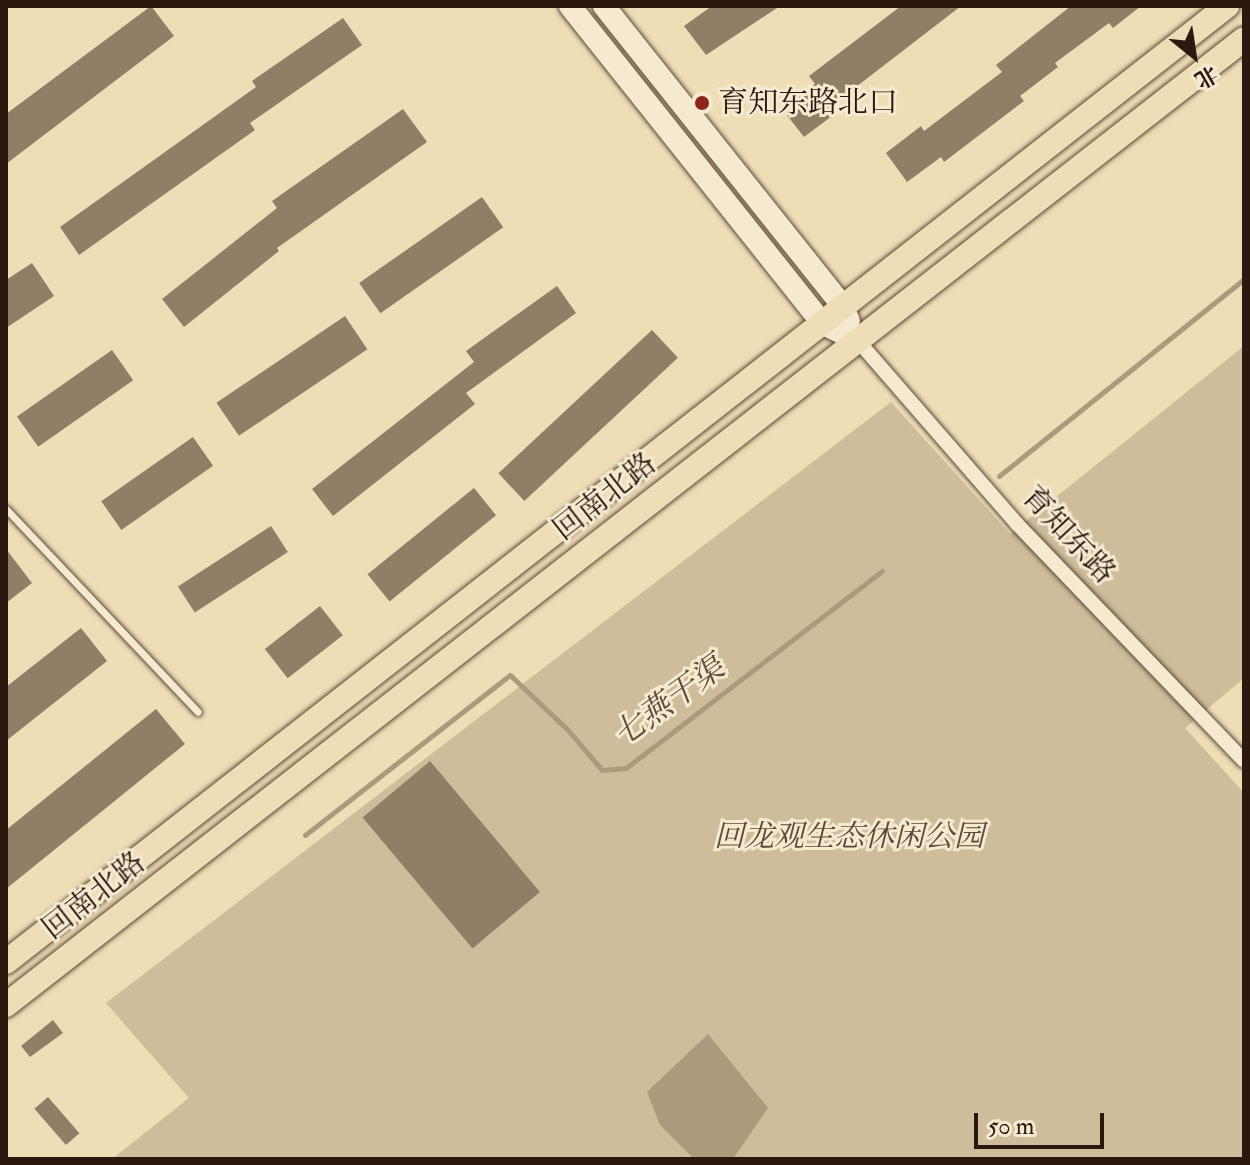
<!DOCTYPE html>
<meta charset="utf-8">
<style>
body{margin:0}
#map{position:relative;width:1250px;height:1165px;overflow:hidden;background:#efddb6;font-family:"IM FELL Double Pica","Noto Serif SC",serif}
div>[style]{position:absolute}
.green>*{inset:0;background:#cebc9a}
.water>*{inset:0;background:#ad9a7d}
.stream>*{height:5px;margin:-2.5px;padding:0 2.5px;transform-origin:2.5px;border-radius:2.5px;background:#ad9a7d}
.building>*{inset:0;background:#917e66;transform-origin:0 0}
.roads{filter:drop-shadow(0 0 2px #5d4939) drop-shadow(0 0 2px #5d4939)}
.lane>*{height:7px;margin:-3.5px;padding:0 3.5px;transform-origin:3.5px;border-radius:3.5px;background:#f5e9d0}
.street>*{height:14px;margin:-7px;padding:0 7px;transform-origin:7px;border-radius:7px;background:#f5e9d0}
.secondary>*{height:22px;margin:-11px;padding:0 11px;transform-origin:11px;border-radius:11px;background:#f5e9d0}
.primary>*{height:24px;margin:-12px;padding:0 12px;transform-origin:12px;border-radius:12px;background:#efddb6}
.dots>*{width:22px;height:22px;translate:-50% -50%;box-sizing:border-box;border:4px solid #f5e9d0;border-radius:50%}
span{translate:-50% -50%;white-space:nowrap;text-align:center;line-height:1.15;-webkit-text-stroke:6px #f5e9d0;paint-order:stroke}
.poi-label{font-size:30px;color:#2c180f}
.left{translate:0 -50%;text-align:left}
.street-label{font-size:30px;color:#2c180f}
.park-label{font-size:30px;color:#5d4939;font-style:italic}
.water-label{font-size:32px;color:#604c3b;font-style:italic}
.frame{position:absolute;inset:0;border:8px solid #2c180f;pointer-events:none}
.north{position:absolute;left:1154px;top:16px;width:80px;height:80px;-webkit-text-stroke:6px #f5e9d0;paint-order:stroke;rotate:150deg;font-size:22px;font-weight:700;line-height:32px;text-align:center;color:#2c180f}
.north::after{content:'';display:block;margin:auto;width:28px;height:36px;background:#2c180f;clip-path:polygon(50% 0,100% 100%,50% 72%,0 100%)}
.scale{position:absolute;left:974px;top:1113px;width:130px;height:36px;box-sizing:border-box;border:4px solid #2c180f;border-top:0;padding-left:10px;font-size:24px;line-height:28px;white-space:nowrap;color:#2c180f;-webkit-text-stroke:6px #f5e9d0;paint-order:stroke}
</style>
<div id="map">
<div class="green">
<i style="clip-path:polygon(1244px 346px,1244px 678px,1185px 728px,1244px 793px,1244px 1159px,112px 1159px,189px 1098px,106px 1003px,891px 402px,1010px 534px)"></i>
</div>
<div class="water">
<i style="clip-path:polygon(708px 1034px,768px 1108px,733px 1159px,694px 1159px,660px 1125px,647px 1092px)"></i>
</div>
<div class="stream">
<i style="left:999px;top:476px;width:314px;rotate:-38.8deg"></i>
<i style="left:305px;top:835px;width:260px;rotate:-38deg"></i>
<i style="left:510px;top:675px;width:79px;rotate:43.5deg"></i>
<i style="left:567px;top:729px;width:54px;rotate:49.5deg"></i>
<i style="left:602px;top:770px;width:24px;rotate:-5deg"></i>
<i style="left:626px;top:768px;width:323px;rotate:-37.6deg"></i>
</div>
<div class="building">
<i style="clip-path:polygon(151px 6px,174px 36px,6px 164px,6px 114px)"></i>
<i style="clip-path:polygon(712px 6px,780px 6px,706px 55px,684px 26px)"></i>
<i style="clip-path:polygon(901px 6px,961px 6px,830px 107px,836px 113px,804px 137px,783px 110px,815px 84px,809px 76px)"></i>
<i style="clip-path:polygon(1071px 6px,1141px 6px,1113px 28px,1109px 23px,1055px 63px,1058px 67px,1020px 96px,1024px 101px,944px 162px,941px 157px,907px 182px,886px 153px,921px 126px,924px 131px,1002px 72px,996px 65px)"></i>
<i style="clip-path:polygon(343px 18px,362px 45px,250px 123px,255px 130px,79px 255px,60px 227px,256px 87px,252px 81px)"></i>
<i style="clip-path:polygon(403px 109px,427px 142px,277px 248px,279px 251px,184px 327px,162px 299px,277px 208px,272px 201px)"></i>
<i style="left:482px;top:197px;width:37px;height:150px;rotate:55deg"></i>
<i style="clip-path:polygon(32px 263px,54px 296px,6px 328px,6px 280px)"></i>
<i style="clip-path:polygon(557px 286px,576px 313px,466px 393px,475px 404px,333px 516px,312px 489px,474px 362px,466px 351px)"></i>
<i style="left:345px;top:316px;width:40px;height:155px;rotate:56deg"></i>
<i style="left:652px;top:330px;width:38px;height:210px;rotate:47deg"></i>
<i style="left:112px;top:350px;width:37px;height:116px;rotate:55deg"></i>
<i style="left:193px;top:437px;width:35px;height:112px;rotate:55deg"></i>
<i style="left:474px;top:488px;width:35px;height:137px;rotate:51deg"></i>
<i style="left:271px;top:526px;width:31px;height:111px;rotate:57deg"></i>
<i style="clip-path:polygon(6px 549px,32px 583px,6px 603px)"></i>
<i style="left:320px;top:606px;width:37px;height:70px;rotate:52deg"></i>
<i style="clip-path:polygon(81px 628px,107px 661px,6px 741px,6px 687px)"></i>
<i style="clip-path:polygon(156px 709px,185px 744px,6px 889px,6px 830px)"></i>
<i style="left:430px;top:761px;width:171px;height:88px;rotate:50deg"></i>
<i style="clip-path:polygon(53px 1020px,63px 1033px,30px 1057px,21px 1046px)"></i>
<i style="left:48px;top:1097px;width:48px;height:18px;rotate:49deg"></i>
</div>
<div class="roads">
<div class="lane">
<i style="left:6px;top:509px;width:279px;rotate:46.6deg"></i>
</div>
<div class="street">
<i style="left:858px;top:341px;width:242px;rotate:49deg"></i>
<i style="left:1017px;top:524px;width:328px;rotate:46.2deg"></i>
</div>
<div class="secondary">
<i style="left:570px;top:6px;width:405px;rotate:51.5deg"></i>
<i style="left:822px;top:323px;width:40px;rotate:26.6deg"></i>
<i style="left:604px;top:6px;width:384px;rotate:51.5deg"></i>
<i style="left:843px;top:307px;width:15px;rotate:67deg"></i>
</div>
<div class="primary">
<i style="left:6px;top:962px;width:1551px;rotate:-38.06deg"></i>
<i style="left:6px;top:1005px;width:1570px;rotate:-37.96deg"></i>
</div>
</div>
<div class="dots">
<i style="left:702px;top:103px;background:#8f2418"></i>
</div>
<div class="poi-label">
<span class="left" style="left:718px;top:103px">育知东路北口</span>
</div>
<div class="street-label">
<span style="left:605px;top:497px;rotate:-38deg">回南北路</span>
<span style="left:1068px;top:535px;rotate:47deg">育知东路</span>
<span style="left:94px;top:896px;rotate:-38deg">回南北路</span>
</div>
<div class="park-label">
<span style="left:849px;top:837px">回龙观生态休闲公园</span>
</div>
<div class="water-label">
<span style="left:669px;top:702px;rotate:-36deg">七燕干渠</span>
</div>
<div class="frame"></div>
<div class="north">北</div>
<div class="scale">50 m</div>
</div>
